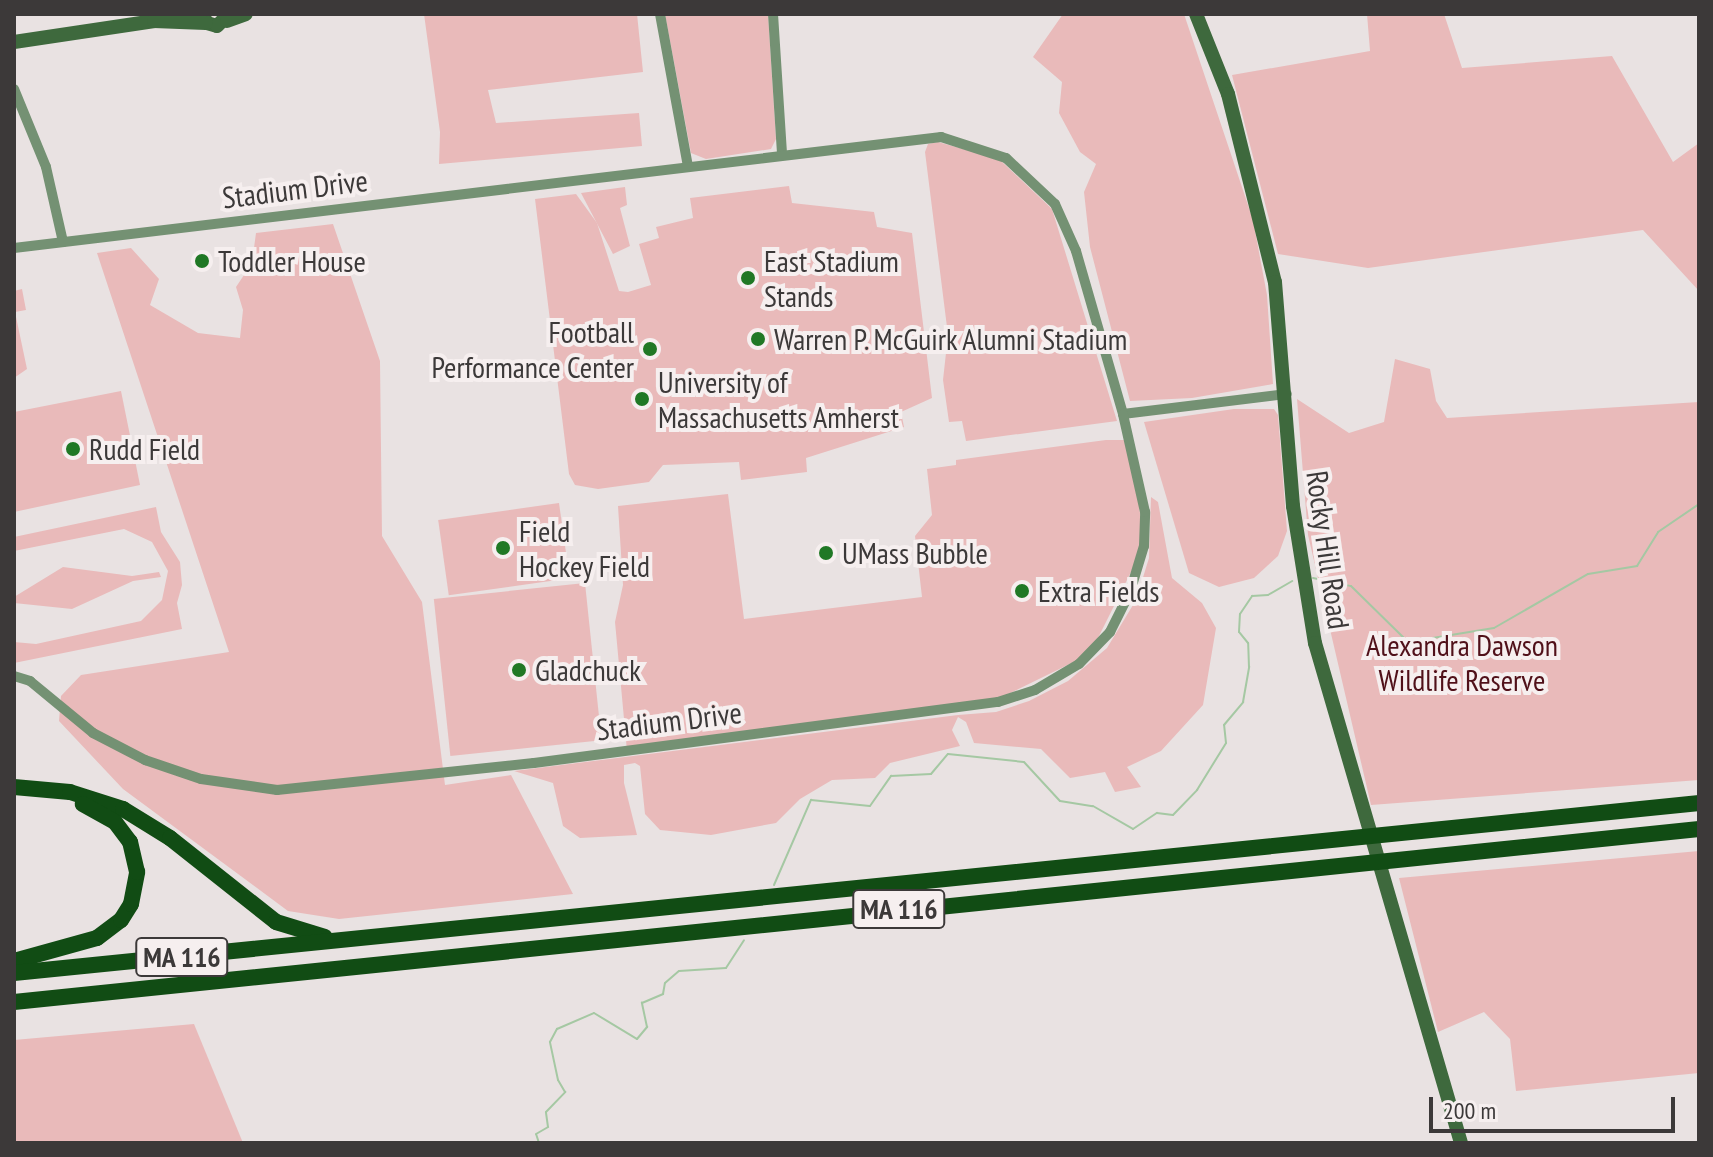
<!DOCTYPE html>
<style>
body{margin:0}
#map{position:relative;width:1713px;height:1157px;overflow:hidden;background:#e9e2e2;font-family:"PT Sans Narrow",sans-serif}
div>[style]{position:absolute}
.green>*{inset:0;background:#e9baba;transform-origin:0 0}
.stream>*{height:2px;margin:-1px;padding:0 1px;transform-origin:1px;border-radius:1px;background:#a5c8a3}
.minor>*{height:10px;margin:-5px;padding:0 5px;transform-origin:5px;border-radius:5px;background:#749173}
.secondary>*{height:14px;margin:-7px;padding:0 7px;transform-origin:7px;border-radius:7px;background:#3e693d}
.primary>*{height:16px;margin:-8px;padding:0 8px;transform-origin:8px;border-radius:8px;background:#114c14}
.dots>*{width:22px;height:22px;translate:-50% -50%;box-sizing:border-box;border:4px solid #f6efef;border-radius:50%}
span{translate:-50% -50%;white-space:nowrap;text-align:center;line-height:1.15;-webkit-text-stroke:8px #f6efef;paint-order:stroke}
.shield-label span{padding:2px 6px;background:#f6efef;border:2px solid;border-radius:6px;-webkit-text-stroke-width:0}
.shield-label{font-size:28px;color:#3c3939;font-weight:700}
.street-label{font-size:30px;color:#3c3939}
.poi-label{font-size:30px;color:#3c3939}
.left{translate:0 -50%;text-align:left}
.right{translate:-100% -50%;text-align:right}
.park-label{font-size:30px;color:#501019}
.frame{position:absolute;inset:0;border:16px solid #3c3939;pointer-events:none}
.scale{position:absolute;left:1429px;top:1097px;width:246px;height:36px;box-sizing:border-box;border:4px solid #3c3939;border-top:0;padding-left:10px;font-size:24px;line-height:28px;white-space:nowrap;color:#3c3939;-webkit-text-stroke:6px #f6efef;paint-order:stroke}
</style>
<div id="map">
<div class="green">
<i style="clip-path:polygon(424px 14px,637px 14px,643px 72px,488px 90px,496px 123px,639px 113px,642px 146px,439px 164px,440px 132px)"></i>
<i style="clip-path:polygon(665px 14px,768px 14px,776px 139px,771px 149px,706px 159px,691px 153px)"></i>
<i style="clip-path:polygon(1063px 14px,1184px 14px,1253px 220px,1267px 295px,1273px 384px,1192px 398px,1130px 401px,1090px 247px,1084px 192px,1096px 164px,1080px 152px,1059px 113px,1062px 82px,1033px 57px)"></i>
<i style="clip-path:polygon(1367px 14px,1444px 14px,1462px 68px,1612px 56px,1673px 162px,1699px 143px,1699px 291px,1643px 230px,1368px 268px,1278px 254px,1232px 75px,1370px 51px)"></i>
<i style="clip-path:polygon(938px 142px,999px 159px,1052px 209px,1117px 421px,966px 441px,962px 421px,949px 422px,943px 380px,948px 335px,925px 152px,928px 144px)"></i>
<i style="clip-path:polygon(789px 186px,792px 203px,874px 212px,877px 227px,912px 233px,932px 398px,901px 412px,904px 427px,806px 458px,807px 472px,741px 480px,739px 462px,663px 465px,649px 482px,598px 489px,575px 485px,569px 474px,535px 199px,576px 194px,597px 223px,619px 291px,628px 292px,651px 285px,639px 244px,659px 238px,656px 227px,693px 218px,690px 198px)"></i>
<i style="clip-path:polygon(625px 187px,627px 205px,620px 208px,630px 246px,613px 254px,581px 193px)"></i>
<i style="clip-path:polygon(333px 224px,380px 361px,382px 536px,422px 602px,445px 785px,511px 775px,573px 894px,339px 919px,288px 911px,123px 789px,59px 721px,61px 696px,81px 675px,229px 652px,97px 253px,131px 248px,159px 279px,150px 305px,198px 333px,240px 338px,243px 310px,236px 287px,252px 263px,256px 233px)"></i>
<i style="clip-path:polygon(22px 289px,26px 310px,15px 312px,27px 369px,14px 378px,14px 291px)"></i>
<i style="clip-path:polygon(1395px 359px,1430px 369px,1436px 401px,1447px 418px,1699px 402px,1699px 780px,1371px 805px,1308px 535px,1297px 399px,1349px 433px,1384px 422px)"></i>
<i style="clip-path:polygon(121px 391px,140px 485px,14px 512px,14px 412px)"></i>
<i style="clip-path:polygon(1234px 409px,1274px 409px,1278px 415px,1287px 531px,1278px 556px,1254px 578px,1219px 587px,1189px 573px,1144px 422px)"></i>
<i style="clip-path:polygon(1106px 440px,1131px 440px,1144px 546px,1090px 654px,988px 704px,627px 751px,615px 622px,623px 585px,618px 506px,728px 494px,744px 619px,922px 597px,915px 536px,932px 515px,927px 469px,956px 465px,956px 460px)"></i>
<i style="clip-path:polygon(1151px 497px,1158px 502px,1172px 578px,1202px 603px,1216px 628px,1203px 705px,1161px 751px,1127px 767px,1141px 787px,1115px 792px,1105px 772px,1070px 778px,1041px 749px,974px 743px,966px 722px,958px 717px,952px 730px,960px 746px,890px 763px,875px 778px,832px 780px,800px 799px,776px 823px,711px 835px,660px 830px,645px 814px,640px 766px,635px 763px,624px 765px,624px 783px,637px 835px,580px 838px,563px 826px,553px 783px,514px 771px,958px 715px,996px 712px,1029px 701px,1068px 681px,1107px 648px,1136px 600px,1149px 558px)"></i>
<i style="left:559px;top:503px;width:76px;height:122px;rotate:82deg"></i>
<i style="clip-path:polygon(156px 507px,161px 532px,180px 562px,182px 585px,177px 603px,182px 629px,14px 663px,14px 642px,36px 644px,141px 621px,162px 600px,168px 571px,152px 542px,124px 529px,14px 551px,14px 537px)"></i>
<i style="clip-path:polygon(63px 567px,132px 576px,159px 572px,161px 577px,133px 581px,72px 609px,14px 603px,14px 597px)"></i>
<i style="left:585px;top:583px;width:158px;height:152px;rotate:84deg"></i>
<i style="clip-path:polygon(1699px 851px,1699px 1073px,1516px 1091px,1510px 1039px,1484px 1012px,1438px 1032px,1399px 878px)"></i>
<i style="clip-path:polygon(194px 1024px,243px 1143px,14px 1143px,14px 1040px)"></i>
</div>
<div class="stream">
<i style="left:1313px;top:578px;width:39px;rotate:12deg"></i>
<i style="left:1351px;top:586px;width:80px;rotate:44.5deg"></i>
<i style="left:1408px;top:642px;width:87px;rotate:-9.2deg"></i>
<i style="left:1494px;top:628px;width:108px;rotate:-29.9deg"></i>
<i style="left:1588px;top:574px;width:50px;rotate:-9.3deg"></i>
<i style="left:1637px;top:566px;width:40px;rotate:-58deg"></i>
<i style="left:1658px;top:532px;width:50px;rotate:-34.3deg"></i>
<i style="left:774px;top:885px;width:93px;rotate:-66.5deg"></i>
<i style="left:811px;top:800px;width:59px;rotate:5.8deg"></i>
<i style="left:870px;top:806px;width:37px;rotate:-55deg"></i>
<i style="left:891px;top:776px;width:40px;rotate:-2.9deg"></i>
<i style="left:931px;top:774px;width:26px;rotate:-50deg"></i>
<i style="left:948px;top:754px;width:76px;rotate:6deg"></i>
<i style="left:1024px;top:762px;width:53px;rotate:47.3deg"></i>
<i style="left:1060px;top:801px;width:33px;rotate:9deg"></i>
<i style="left:1093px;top:806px;width:46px;rotate:29.9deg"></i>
<i style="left:1133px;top:829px;width:29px;rotate:-34deg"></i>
<i style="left:1157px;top:813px;width:16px;rotate:7deg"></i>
<i style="left:1173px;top:815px;width:35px;rotate:-46deg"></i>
<i style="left:1197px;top:790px;width:55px;rotate:-58.3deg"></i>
<i style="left:1226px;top:743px;width:18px;rotate:-96deg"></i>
<i style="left:1224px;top:725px;width:30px;rotate:-50deg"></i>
<i style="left:1243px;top:702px;width:36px;rotate:-80deg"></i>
<i style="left:1249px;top:667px;width:24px;rotate:-92deg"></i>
<i style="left:1248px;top:643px;width:14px;rotate:-129deg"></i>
<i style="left:1239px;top:632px;width:18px;rotate:-87deg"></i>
<i style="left:1240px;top:614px;width:22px;rotate:-56deg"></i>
<i style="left:1252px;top:596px;width:16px;rotate:-4deg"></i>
<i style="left:1268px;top:595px;width:28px;rotate:-30deg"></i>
<i style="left:539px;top:1143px;width:9px;rotate:-108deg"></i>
<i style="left:536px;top:1134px;width:14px;rotate:-30deg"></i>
<i style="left:548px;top:1127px;width:15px;rotate:-98deg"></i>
<i style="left:546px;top:1112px;width:28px;rotate:-46deg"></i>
<i style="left:565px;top:1092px;width:14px;rotate:-120deg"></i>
<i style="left:558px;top:1080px;width:39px;rotate:-102deg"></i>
<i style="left:550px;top:1042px;width:15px;rotate:-62deg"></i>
<i style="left:557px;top:1029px;width:40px;rotate:-23.4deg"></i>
<i style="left:594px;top:1013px;width:50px;rotate:31.2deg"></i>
<i style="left:637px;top:1039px;width:16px;rotate:-50deg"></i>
<i style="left:647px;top:1027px;width:25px;rotate:-102deg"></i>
<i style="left:642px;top:1003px;width:23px;rotate:-23deg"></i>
<i style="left:663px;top:994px;width:11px;rotate:-80deg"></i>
<i style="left:665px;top:983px;width:18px;rotate:-41deg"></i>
<i style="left:679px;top:971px;width:47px;rotate:-3.7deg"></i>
<i style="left:726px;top:968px;width:33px;rotate:-57deg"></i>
</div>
<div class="minor">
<i style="left:660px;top:14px;width:155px;rotate:79.6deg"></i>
<i style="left:773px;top:14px;width:141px;rotate:86.3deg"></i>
<i style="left:14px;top:89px;width:84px;rotate:67.7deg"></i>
<i style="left:46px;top:167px;width:77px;rotate:77.2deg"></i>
<i style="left:14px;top:248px;width:934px;rotate:-6.83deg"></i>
<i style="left:941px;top:137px;width:68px;rotate:17.9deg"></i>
<i style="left:1006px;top:158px;width:67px;rotate:43.2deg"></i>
<i style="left:1055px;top:204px;width:51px;rotate:65.9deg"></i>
<i style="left:1076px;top:251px;width:170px;rotate:73.9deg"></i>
<i style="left:1123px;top:414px;width:165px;rotate:-7deg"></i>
<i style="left:14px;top:676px;width:17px;rotate:17deg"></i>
<i style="left:30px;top:681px;width:82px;rotate:39.5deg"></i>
<i style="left:93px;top:733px;width:59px;rotate:27.4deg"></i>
<i style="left:145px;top:760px;width:59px;rotate:18.7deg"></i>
<i style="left:201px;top:779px;width:77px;rotate:8.2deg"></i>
<i style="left:277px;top:790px;width:258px;rotate:-6deg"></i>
<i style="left:534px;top:763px;width:468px;rotate:-7.5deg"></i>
<i style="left:998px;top:702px;width:39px;rotate:-18deg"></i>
<i style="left:1035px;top:690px;width:51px;rotate:-30.6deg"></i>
<i style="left:1079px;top:664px;width:45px;rotate:-45.9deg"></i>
<i style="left:1110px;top:632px;width:45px;rotate:-63.4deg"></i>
<i style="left:1130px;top:592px;width:48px;rotate:-73.1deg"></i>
<i style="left:1144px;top:546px;width:34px;rotate:-88deg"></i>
<i style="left:1145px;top:512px;width:100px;rotate:-102.7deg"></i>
</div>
<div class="secondary">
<i style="left:202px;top:14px;width:10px;rotate:61deg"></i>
<i style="left:207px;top:23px;width:10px;rotate:17deg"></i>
<i style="left:217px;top:26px;width:17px;rotate:-45deg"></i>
<i style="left:1196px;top:14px;width:86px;rotate:68.2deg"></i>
<i style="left:1228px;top:94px;width:194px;rotate:76deg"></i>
<i style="left:1275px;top:282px;width:225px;rotate:85.4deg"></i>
<i style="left:1293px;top:506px;width:139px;rotate:80.9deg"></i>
<i style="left:1315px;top:643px;width:521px;rotate:73.72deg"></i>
<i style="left:227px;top:21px;width:20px;rotate:-20deg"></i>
<i style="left:14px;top:42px;width:142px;rotate:-8.5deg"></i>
<i style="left:154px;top:21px;width:52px;rotate:2.2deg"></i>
</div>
<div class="primary">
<i style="left:14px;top:787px;width:56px;rotate:5.1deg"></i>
<i style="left:70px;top:792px;width:56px;rotate:17.8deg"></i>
<i style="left:123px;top:809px;width:55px;rotate:31.7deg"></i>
<i style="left:170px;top:838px;width:135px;rotate:38.4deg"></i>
<i style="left:276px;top:922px;width:51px;rotate:17deg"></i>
<i style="left:14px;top:961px;width:86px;rotate:-15.5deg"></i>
<i style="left:97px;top:938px;width:30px;rotate:-37deg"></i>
<i style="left:121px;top:920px;width:19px;rotate:-58deg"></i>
<i style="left:131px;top:904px;width:33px;rotate:-79deg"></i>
<i style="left:137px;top:872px;width:31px;rotate:-103deg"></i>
<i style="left:130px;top:842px;width:25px;rotate:-127deg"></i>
<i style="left:115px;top:822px;width:37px;rotate:-151deg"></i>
<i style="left:14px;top:973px;width:1694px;rotate:-5.76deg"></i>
<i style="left:14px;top:1002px;width:1694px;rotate:-5.86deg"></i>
</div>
<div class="dots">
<i style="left:202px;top:261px;background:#207825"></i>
<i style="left:748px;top:278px;background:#207825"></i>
<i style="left:758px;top:339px;background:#207825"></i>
<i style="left:650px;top:349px;background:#207825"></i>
<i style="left:642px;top:399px;background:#207825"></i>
<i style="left:73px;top:449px;background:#207825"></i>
<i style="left:503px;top:548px;background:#207825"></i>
<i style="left:826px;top:553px;background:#207825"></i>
<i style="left:1022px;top:591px;background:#207825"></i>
<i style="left:519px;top:670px;background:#207825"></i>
</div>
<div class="shield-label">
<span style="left:899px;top:909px">MA 116</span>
<span style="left:182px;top:957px">MA 116</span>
</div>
<div class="street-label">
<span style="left:295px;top:189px;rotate:-7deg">Stadium Drive</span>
<span style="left:1328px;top:550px;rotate:82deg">Rocky Hill Road</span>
<span style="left:669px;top:721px;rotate:-7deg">Stadium Drive</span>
</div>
<div class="poi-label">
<span class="left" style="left:218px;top:261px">Toddler House</span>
<span class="left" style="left:764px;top:278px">East Stadium<br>Stands</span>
<span class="right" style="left:634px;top:349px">Football<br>Performance Center</span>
<span class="left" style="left:774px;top:339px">Warren P. McGuirk Alumni Stadium</span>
<span class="left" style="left:658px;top:399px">University of<br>Massachusetts Amherst</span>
<span class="left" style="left:89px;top:449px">Rudd Field</span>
<span class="left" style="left:519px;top:548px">Field<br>Hockey Field</span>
<span class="left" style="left:842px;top:553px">UMass Bubble</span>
<span class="left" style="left:1038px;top:591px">Extra Fields</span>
<span class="left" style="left:535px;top:670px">Gladchuck</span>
</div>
<div class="park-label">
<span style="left:1462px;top:662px">Alexandra Dawson<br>Wildlife Reserve</span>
</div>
<div class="frame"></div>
<div class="scale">200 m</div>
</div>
